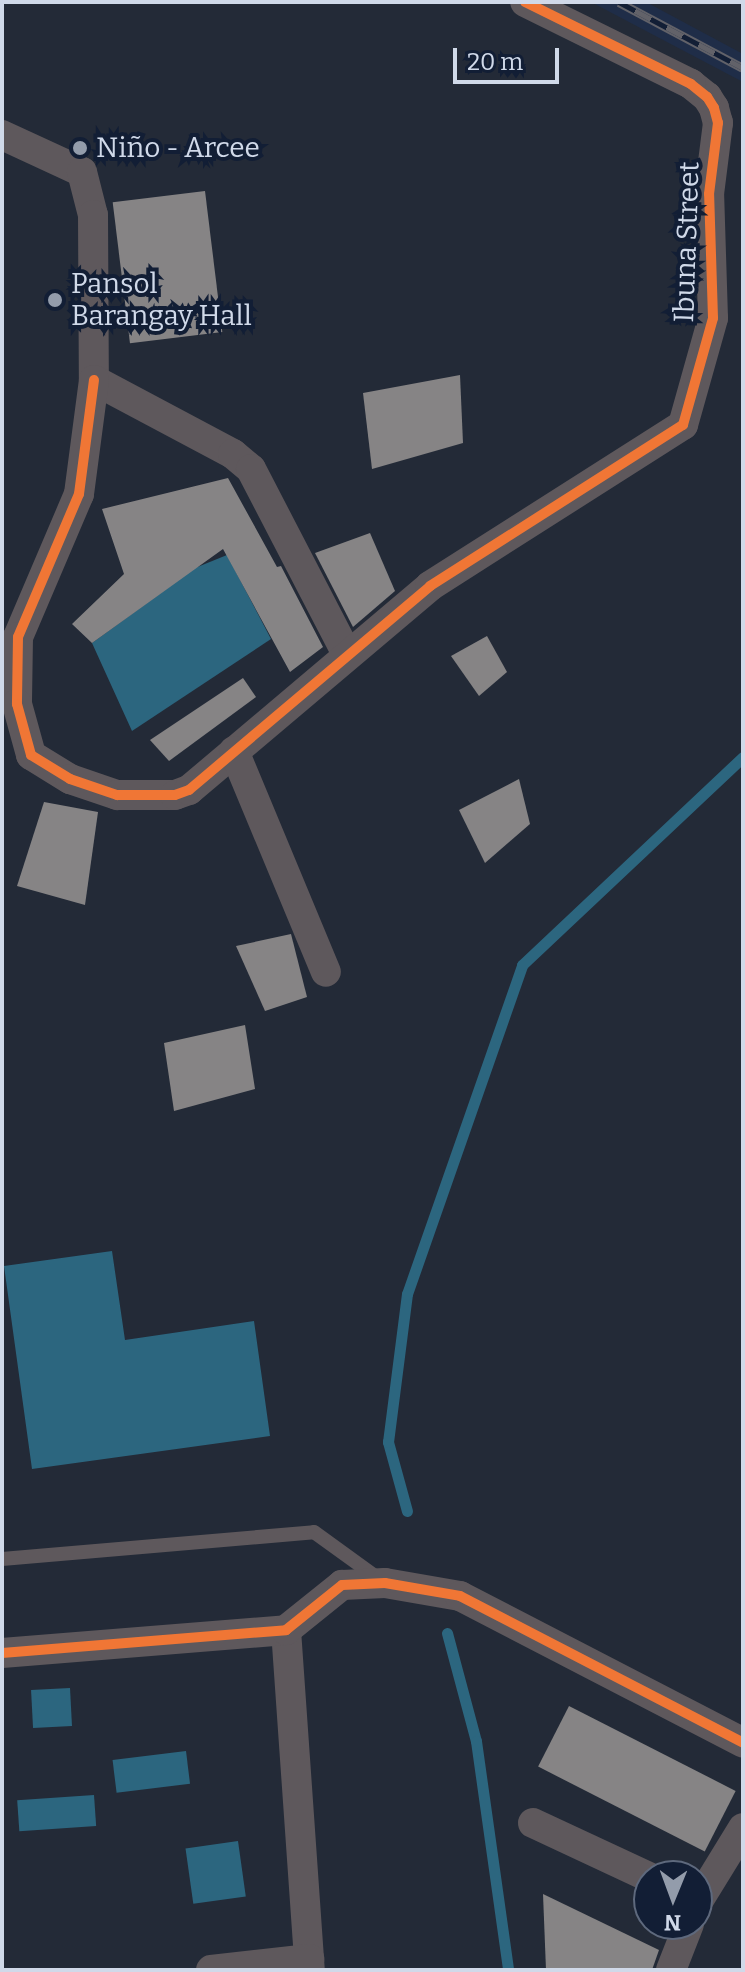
<!DOCTYPE html>
<meta charset="utf-8">
<style>
body{margin:0}
#map{position:relative;width:745px;height:1972px;overflow:hidden;background:#232a37;font-family:Bitter,serif}
div>[style]{position:absolute}
.built>*{inset:0;background:#1f2d48}
.water>*{inset:0;background:#2c667f;transform-origin:0 0}
.stream>*{height:11px;margin:-5.5px;padding:0 5.5px;transform-origin:5.5px;border-radius:5.5px;background:#2c667f}
.building>*{inset:0;background:#868485;transform-origin:0 0}
.lane>*{height:14px;margin:-7px;padding:0 7px;transform-origin:7px;border-radius:7px;background:#5e585c}
.street>*{height:30px;margin:-15px;padding:0 15px;transform-origin:15px;border-radius:15px;background:#5e585c}
.rail>*{height:9px;margin-top:-4.5px;transform-origin:0;background:repeating-linear-gradient(90deg,#121e35 0 18px,#626269 0 36px);box-sizing:border-box;border-block:2px solid #626269}
.cycleway>*{height:10px;margin:-5px;padding:0 5px;transform-origin:5px;border-radius:5px;background:#f07635}
.dots>*{width:22px;height:22px;translate:-50% -50%;box-sizing:border-box;border:4px solid #121e35;border-radius:50%}
span{translate:-50% -50%;white-space:nowrap;text-align:center;line-height:1.15;-webkit-text-stroke:8px #121e35;paint-order:stroke}
.poi-label{font-size:28px;color:#d0d9e9}
.left{translate:0 -50%;text-align:left}
.street-label{font-size:28px;color:#d0d9e9}
.frame{position:absolute;inset:0;border:4px solid #d0d9e9;pointer-events:none}
.north{position:absolute;left:633px;top:1860px;width:80px;height:80px;box-sizing:border-box;background:#121e35;border:2px solid #5e697d;border-radius:50%;rotate:181deg;font-size:22px;font-weight:700;line-height:32px;text-align:center;color:#d0d9e9}
.north::after{content:'';display:block;margin:auto;width:28px;height:36px;background:#939cab;clip-path:polygon(50% 0,100% 100%,50% 72%,0 100%)}
.scale{position:absolute;left:453px;top:48px;width:106px;height:36px;box-sizing:border-box;border:4px solid #d0d9e9;border-top:0;padding-left:10px;font-size:24px;line-height:28px;white-space:nowrap;color:#d0d9e9;-webkit-text-stroke:6px #121e35;paint-order:stroke}
</style>
<div id="map">
<div class="built">
<i style="clip-path:polygon(591px 2px,646px 2px,743px 54px,743px 82px)"></i>
</div>
<div class="water">
<i style="clip-path:polygon(227px 555px,271px 639px,132px 731px,92px 643px,195px 568px)"></i>
<i style="clip-path:polygon(112px 1251px,125px 1340px,254px 1321px,270px 1436px,32px 1469px,4px 1266px)"></i>
<i style="left:70px;top:1688px;width:38px;height:39px;rotate:87deg"></i>
<i style="left:186px;top:1751px;width:33px;height:74px;rotate:83deg"></i>
<i style="left:94px;top:1795px;width:31px;height:77px;rotate:86deg"></i>
<i style="left:238px;top:1841px;width:56px;height:53px;rotate:82deg"></i>
</div>
<div class="stream">
<i style="left:407px;top:1511px;width:72px;rotate:-105.4deg"></i>
<i style="left:388px;top:1442px;width:149px;rotate:-82.7deg"></i>
<i style="left:407px;top:1294px;width:349px;rotate:-70.7deg"></i>
<i style="left:522px;top:965px;width:303px;rotate:-43.3deg"></i>
<i style="left:447px;top:1633px;width:112px;rotate:75deg"></i>
<i style="left:476px;top:1741px;width:231px;rotate:82deg"></i>
</div>
<div class="building">
<i style="left:205px;top:191px;width:142px;height:93px;rotate:83deg"></i>
<i style="clip-path:polygon(460px 375px,463px 443px,372px 469px,363px 393px)"></i>
<i style="clip-path:polygon(228px 478px,277px 567px,281px 566px,323px 647px,290px 672px,223px 549px,92px 643px,72px 624px,124px 574px,102px 509px)"></i>
<i style="clip-path:polygon(370px 533px,395px 591px,353px 627px,315px 553px)"></i>
<i style="clip-path:polygon(487px 636px,507px 672px,479px 696px,451px 656px)"></i>
<i style="clip-path:polygon(243px 678px,256px 697px,169px 761px,150px 740px)"></i>
<i style="clip-path:polygon(519px 779px,530px 824px,485px 863px,459px 810px)"></i>
<i style="clip-path:polygon(44px 802px,98px 812px,85px 905px,17px 886px)"></i>
<i style="clip-path:polygon(291px 934px,307px 997px,265px 1011px,236px 946px)"></i>
<i style="clip-path:polygon(245px 1025px,255px 1089px,174px 1111px,164px 1043px)"></i>
<i style="left:569px;top:1706px;width:187px;height:68px;rotate:27deg"></i>
<i style="clip-path:polygon(543px 1894px,659px 1950px,652px 1970px,546px 1970px)"></i>
</div>
<div class="lane">
<i style="left:2px;top:1559px;width:313px;rotate:-4.9deg"></i>
<i style="left:314px;top:1532px;width:80px;rotate:35.9deg"></i>
</div>
<div class="street">
<i style="left:2px;top:135px;width:88px;rotate:24.8deg"></i>
<i style="left:82px;top:172px;width:44px;rotate:75.7deg"></i>
<i style="left:93px;top:215px;width:165px;rotate:89.7deg"></i>
<i style="left:94px;top:380px;width:157px;rotate:28deg"></i>
<i style="left:233px;top:454px;width:23px;rotate:40deg"></i>
<i style="left:251px;top:469px;width:208px;rotate:62.6deg"></i>
<i style="left:94px;top:380px;width:115px;rotate:97.5deg"></i>
<i style="left:79px;top:494px;width:155px;rotate:113.1deg"></i>
<i style="left:18px;top:637px;width:67px;rotate:90.9deg"></i>
<i style="left:17px;top:704px;width:53px;rotate:74.6deg"></i>
<i style="left:31px;top:755px;width:46px;rotate:31.6deg"></i>
<i style="left:70px;top:779px;width:50px;rotate:18.8deg"></i>
<i style="left:117px;top:795px;width:58px"></i>
<i style="left:175px;top:795px;width:15px;rotate:-20deg"></i>
<i style="left:189px;top:790px;width:316px;rotate:-40.2deg"></i>
<i style="left:430px;top:586px;width:300px;rotate:-32.5deg"></i>
<i style="left:683px;top:425px;width:111px;rotate:-74.3deg"></i>
<i style="left:713px;top:318px;width:124px;rotate:-91.8deg"></i>
<i style="left:709px;top:194px;width:72px;rotate:-82.8deg"></i>
<i style="left:718px;top:123px;width:16px;rotate:-105deg"></i>
<i style="left:714px;top:108px;width:13px;rotate:-122deg"></i>
<i style="left:707px;top:97px;width:21px;rotate:-141deg"></i>
<i style="left:691px;top:84px;width:185px;rotate:-153.7deg"></i>
<i style="left:234px;top:751px;width:239px;rotate:67.4deg"></i>
<i style="left:286px;top:1630px;width:341px;rotate:86deg"></i>
<i style="left:2px;top:1653px;width:285px;rotate:-4.6deg"></i>
<i style="left:286px;top:1630px;width:72px;rotate:-38.8deg"></i>
<i style="left:342px;top:1585px;width:43px;rotate:-2.7deg"></i>
<i style="left:385px;top:1583px;width:76px;rotate:9.8deg"></i>
<i style="left:460px;top:1596px;width:319px;rotate:27.4deg"></i>
<i style="left:533px;top:1823px;width:128px;rotate:25deg"></i>
<i style="left:697px;top:1903px;width:88px;rotate:-58.5deg"></i>
<i style="left:211px;top:1970px;width:99px;rotate:-6.4deg"></i>
<i style="left:671px;top:1970px;width:49px;rotate:-68.6deg"></i>
</div>
<div class="rail">
<i style="left:619px;top:2px;width:140px;rotate:28deg"></i>
</div>
<div class="cycleway">
<i style="left:94px;top:380px;width:115px;rotate:97.5deg"></i>
<i style="left:79px;top:494px;width:155px;rotate:113.1deg"></i>
<i style="left:18px;top:637px;width:67px;rotate:90.9deg"></i>
<i style="left:17px;top:704px;width:53px;rotate:74.6deg"></i>
<i style="left:31px;top:755px;width:46px;rotate:31.6deg"></i>
<i style="left:70px;top:779px;width:50px;rotate:18.8deg"></i>
<i style="left:117px;top:795px;width:58px"></i>
<i style="left:175px;top:795px;width:15px;rotate:-20deg"></i>
<i style="left:189px;top:790px;width:316px;rotate:-40.2deg"></i>
<i style="left:430px;top:586px;width:300px;rotate:-32.5deg"></i>
<i style="left:683px;top:425px;width:111px;rotate:-74.3deg"></i>
<i style="left:713px;top:318px;width:124px;rotate:-91.8deg"></i>
<i style="left:709px;top:194px;width:72px;rotate:-82.8deg"></i>
<i style="left:718px;top:123px;width:16px;rotate:-105deg"></i>
<i style="left:714px;top:108px;width:13px;rotate:-122deg"></i>
<i style="left:707px;top:97px;width:21px;rotate:-141deg"></i>
<i style="left:691px;top:84px;width:185px;rotate:-153.7deg"></i>
<i style="left:2px;top:1653px;width:285px;rotate:-4.6deg"></i>
<i style="left:286px;top:1630px;width:72px;rotate:-38.8deg"></i>
<i style="left:342px;top:1585px;width:43px;rotate:-2.7deg"></i>
<i style="left:385px;top:1583px;width:76px;rotate:9.8deg"></i>
<i style="left:460px;top:1596px;width:319px;rotate:27.4deg"></i>
</div>
<div class="dots">
<i style="left:80px;top:148px;background:#939cab"></i>
<i style="left:55px;top:300px;background:#939cab"></i>
</div>
<div class="poi-label">
<span class="left" style="left:96px;top:148px">Niño - Arcee</span>
<span class="left" style="left:71px;top:300px">Pansol<br>Barangay Hall</span>
</div>
<div class="street-label">
<span style="left:687px;top:242px;rotate:-88deg">Ibuna Street</span>
</div>
<div class="frame"></div>
<div class="north">N</div>
<div class="scale">20 m</div>
</div>
